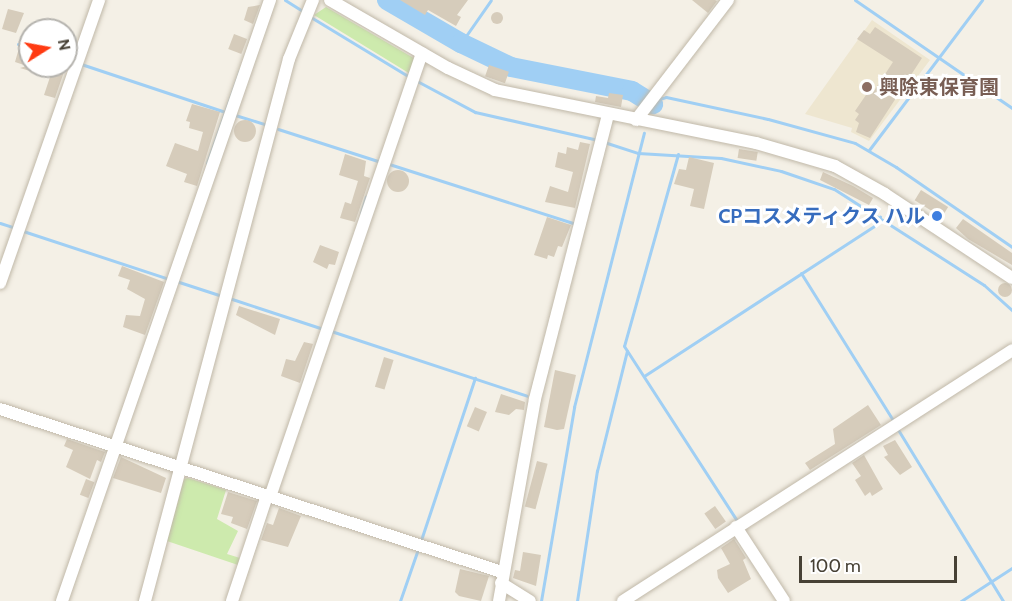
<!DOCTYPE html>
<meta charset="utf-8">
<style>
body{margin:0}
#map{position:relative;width:1012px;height:601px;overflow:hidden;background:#f4f0e6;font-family:Cabin,"Noto Sans JP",sans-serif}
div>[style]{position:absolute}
.education>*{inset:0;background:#eee6d0}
.green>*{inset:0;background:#cdeaad}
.stream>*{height:3px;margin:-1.5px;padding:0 1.5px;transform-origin:1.5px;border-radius:1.5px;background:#a0cff4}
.river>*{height:20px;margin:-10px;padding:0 10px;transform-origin:10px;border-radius:10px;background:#a0cff4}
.building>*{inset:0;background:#d6ccbb;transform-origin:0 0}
.round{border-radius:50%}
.roads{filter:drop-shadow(0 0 2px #c0b8a8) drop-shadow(0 0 2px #c0b8a8)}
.minor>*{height:12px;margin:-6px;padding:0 6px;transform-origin:6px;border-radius:6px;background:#fff}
.dots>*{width:16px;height:16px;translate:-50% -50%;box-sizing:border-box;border:3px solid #fff;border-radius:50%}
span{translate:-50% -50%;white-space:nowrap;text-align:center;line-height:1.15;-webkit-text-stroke:6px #fff;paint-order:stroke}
.education-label{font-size:20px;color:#785e54;font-weight:700}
.left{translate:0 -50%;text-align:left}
.shop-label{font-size:20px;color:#366cbe;font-weight:700}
.right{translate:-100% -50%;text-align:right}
.north{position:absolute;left:18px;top:18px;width:60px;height:60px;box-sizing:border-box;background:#fff;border:2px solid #b5b3ae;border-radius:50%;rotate:79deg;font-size:16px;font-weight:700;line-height:24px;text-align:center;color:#474135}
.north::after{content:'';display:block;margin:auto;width:21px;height:27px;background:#ff3b12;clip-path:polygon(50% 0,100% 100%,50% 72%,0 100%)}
.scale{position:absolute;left:799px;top:556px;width:158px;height:27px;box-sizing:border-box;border:3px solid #474135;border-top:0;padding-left:8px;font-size:18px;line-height:21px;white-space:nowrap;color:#474135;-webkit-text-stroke:4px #fff;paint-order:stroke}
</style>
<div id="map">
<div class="education">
<i style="clip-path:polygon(872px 20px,930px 60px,869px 141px,851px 132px,852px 128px,805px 114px)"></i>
</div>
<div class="green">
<i style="clip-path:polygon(326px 7px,417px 60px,412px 75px,314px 15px)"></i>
<i style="clip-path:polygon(188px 478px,226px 490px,217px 519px,238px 531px,227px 554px,240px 558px,238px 565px,167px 541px,184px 479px)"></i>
</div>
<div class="stream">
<i style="left:285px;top:0;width:22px;rotate:32deg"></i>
<i style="left:855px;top:0;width:191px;rotate:34.5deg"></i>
<i style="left:309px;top:16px;width:119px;rotate:31.3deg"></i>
<i style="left:461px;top:43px;width:52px;rotate:-55.1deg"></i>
<i style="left:18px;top:44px;width:13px;rotate:18deg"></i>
<i style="left:66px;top:59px;width:9px;rotate:21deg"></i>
<i style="left:81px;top:64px;width:152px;rotate:18.4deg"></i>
<i style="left:417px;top:81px;width:66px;rotate:28.1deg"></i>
<i style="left:475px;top:112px;width:126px;rotate:12.8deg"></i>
<i style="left:659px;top:99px;width:7px;rotate:-16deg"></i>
<i style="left:666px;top:97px;width:104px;rotate:12.2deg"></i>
<i style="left:768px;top:119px;width:90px;rotate:15.4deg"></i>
<i style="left:855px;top:143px;width:48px;rotate:30.3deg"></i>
<i style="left:896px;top:167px;width:141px;rotate:34.6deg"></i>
<i style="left:235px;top:115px;width:31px;rotate:17deg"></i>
<i style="left:278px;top:129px;width:108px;rotate:17.8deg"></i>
<i style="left:604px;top:142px;width:36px;rotate:18deg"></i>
<i style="left:638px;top:153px;width:83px;rotate:3.4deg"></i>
<i style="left:721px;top:158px;width:61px;rotate:12.2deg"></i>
<i style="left:781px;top:171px;width:56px;rotate:18.8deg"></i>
<i style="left:834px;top:189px;width:178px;rotate:32.6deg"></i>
<i style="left:984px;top:285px;width:38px;rotate:42deg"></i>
<i style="left:869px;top:150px;width:188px;rotate:-53deg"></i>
<i style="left:678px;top:154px;width:199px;rotate:105.7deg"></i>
<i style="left:624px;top:346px;width:210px;rotate:57.1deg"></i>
<i style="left:207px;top:163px;width:99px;rotate:-70.5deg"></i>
<i style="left:389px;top:164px;width:193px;rotate:17.8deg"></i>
<i style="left:361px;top:213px;width:17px;rotate:-73deg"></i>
<i style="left:0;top:223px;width:16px;rotate:18deg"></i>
<i style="left:23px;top:231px;width:154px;rotate:18.2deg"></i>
<i style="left:801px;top:273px;width:176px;rotate:58deg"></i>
<i style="left:179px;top:282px;width:42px;rotate:18deg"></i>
<i style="left:232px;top:299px;width:96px;rotate:18.2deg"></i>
<i style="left:331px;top:331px;width:206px;rotate:18.3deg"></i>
<i style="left:644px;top:376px;width:278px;rotate:-33.1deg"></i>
<i style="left:877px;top:224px;width:8px;rotate:-67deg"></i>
<i style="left:897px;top:428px;width:203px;rotate:58.5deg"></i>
<i style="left:421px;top:540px;width:171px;rotate:-71.6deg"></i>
<i style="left:400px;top:601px;width:55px;rotate:-70.9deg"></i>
<i style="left:541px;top:601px;width:197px;rotate:-80.3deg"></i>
<i style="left:574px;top:407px;width:283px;rotate:-75.7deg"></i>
<i style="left:577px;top:601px;width:132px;rotate:-81.3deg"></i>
<i style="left:597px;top:471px;width:124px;rotate:-76deg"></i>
<i style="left:961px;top:601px;width:61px;rotate:-32.9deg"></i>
</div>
<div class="river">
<i style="left:387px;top:0;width:86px;rotate:30.2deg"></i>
<i style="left:461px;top:43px;width:55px;rotate:25.6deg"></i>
<i style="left:511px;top:67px;width:123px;rotate:11.2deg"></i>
<i style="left:632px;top:91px;width:25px;rotate:32deg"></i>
</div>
<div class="building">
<i style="clip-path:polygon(400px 0,468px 0,457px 15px,461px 17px,456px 26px,428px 10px,425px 15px)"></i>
<i style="clip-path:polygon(692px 0,715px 0,717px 1px,708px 13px)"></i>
<i style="clip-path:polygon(260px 5px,253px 24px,244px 20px,248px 7px)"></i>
<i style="clip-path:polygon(8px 9px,24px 13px,16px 33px,2px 29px)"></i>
<i class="round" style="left:491px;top:12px;width:12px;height:12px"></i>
<i style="clip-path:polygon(875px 27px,922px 58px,870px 138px,856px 132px,859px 123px,855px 120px,859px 114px,855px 111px,868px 92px,872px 94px,893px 62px,857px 39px,864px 30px,870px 34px)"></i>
<i style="left:234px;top:34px;width:14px;height:16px;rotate:21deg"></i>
<i style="clip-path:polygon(19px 48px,30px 52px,30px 66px,66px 66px,55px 98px,44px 95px,50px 77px,20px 68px,27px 66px,15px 62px)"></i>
<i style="left:489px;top:65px;width:21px;height:12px;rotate:19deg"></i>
<i style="clip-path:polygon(609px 93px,623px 95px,621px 107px,595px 102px,596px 96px,608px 98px)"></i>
<i style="clip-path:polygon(192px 104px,220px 112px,197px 186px,184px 182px,187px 174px,166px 166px,175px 143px,198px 151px,203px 132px,189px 128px,190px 122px,186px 121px)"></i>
<i class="round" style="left:234px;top:120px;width:22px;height:22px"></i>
<i style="clip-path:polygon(580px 142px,590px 144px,575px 208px,545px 202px,550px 186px,568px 192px,573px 172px,555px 167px,558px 152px,566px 154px,567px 147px,578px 150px)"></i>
<i style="left:739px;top:149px;width:19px;height:9px;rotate:9deg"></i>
<i style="clip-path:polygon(345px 154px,366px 161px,364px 176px,370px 178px,355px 222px,340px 218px,345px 202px,351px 204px,358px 181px,339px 175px)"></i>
<i style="clip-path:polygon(689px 157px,714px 163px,704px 209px,690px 206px,694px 189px,674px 184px,679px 169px,686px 170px)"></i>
<i class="round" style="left:387px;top:170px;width:22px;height:22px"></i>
<i style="clip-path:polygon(823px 172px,853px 186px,873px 198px,869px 205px,820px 180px)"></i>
<i style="left:921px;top:190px;width:32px;height:12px;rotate:32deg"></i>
<i style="clip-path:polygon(547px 217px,571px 225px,562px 247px,558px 246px,554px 257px,548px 255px,547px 259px,534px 255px)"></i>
<i style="clip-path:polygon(963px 219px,1012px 253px,1012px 265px,968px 239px,956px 228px)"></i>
<i style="clip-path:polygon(320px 245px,339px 252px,335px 265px,329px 264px,327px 269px,313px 262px)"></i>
<i style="clip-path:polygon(122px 266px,164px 282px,145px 335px,123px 327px,126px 315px,140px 316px,145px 299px,127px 289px,130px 280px,118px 276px)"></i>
<i class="round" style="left:998px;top:283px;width:14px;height:14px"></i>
<i style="clip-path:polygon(239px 306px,280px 319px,275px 335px,236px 315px)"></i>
<i style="clip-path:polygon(304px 342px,313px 344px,300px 383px,281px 376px,286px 359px,295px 361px)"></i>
<i style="left:384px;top:357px;width:10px;height:31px;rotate:17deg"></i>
<i style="clip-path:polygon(555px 370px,576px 375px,564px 429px,557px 430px,544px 427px)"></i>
<i style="clip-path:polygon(501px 394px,525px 402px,524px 410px,516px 409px,509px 415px,495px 412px)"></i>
<i style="clip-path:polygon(868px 405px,881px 425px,810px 470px,805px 463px,835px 444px,833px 429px)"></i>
<i style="left:475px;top:407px;width:13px;height:21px;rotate:23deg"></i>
<i style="clip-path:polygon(67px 439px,105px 452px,101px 462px,97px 460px,90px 479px,66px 467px,73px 450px,64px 446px)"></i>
<i style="clip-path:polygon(895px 440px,912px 467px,900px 475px,884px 457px,888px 455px,883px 446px)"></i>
<i style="clip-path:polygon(864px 455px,883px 489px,872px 496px,870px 492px,865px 496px,855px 480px,861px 476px,852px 463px)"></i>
<i style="clip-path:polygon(121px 457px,166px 478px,161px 493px,113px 478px)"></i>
<i style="left:537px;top:461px;width:11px;height:47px;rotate:15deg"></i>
<i style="left:86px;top:479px;width:9px;height:17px;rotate:21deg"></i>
<i style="clip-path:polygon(228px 492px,257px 501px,247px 529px,231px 523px,233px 517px,221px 514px)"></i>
<i style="left:715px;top:506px;width:19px;height:13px;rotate:55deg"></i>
<i style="clip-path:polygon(279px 508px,301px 516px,288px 547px,261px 540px,267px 523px,273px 525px)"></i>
<i style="clip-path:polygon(734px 539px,746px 558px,743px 560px,751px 579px,728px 593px,718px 578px,717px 570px,730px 564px,721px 548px)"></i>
<i style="clip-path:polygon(523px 552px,541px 555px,536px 586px,513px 578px,515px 570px,520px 571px)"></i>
<i style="clip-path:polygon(460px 569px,489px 576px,481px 601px,459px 596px,455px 592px)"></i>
</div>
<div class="roads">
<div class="minor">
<i style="left:330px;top:0;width:136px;rotate:30deg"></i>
<i style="left:448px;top:68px;width:52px;rotate:25.1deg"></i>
<i style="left:495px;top:90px;width:266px;rotate:11.5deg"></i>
<i style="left:756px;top:143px;width:82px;rotate:16.2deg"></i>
<i style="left:835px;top:166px;width:57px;rotate:29.2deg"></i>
<i style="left:885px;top:194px;width:152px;rotate:33.5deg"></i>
<i style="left:636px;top:120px;width:151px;rotate:-52.5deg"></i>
<i style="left:0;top:283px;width:300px;rotate:-70.7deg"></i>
<i style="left:0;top:409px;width:528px;rotate:17.99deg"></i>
<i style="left:270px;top:497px;width:469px;rotate:-71.1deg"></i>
<i style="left:736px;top:527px;width:88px;rotate:57deg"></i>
<i style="left:501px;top:583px;width:34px;rotate:32deg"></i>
<i style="left:62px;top:601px;width:636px;rotate:-70.91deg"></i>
<i style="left:145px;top:601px;width:561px;rotate:-75.12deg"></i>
<i style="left:289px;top:59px;width:64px;rotate:-67.9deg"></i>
<i style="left:232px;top:601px;width:111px;rotate:-71.6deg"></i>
<i style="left:499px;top:601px;width:205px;rotate:-79.9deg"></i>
<i style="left:535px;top:399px;width:294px;rotate:-75.6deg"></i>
<i style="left:623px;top:601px;width:463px;rotate:-32.8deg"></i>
</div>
</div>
<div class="dots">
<i style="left:867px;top:87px;background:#8d6e63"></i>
<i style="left:937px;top:216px;background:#3f7fe0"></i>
</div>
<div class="education-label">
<span class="left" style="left:879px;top:87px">興除東保育園</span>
</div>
<div class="shop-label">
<span class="right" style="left:925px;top:216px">CPコスメティクス ハル</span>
</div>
<div class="north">N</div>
<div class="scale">100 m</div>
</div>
